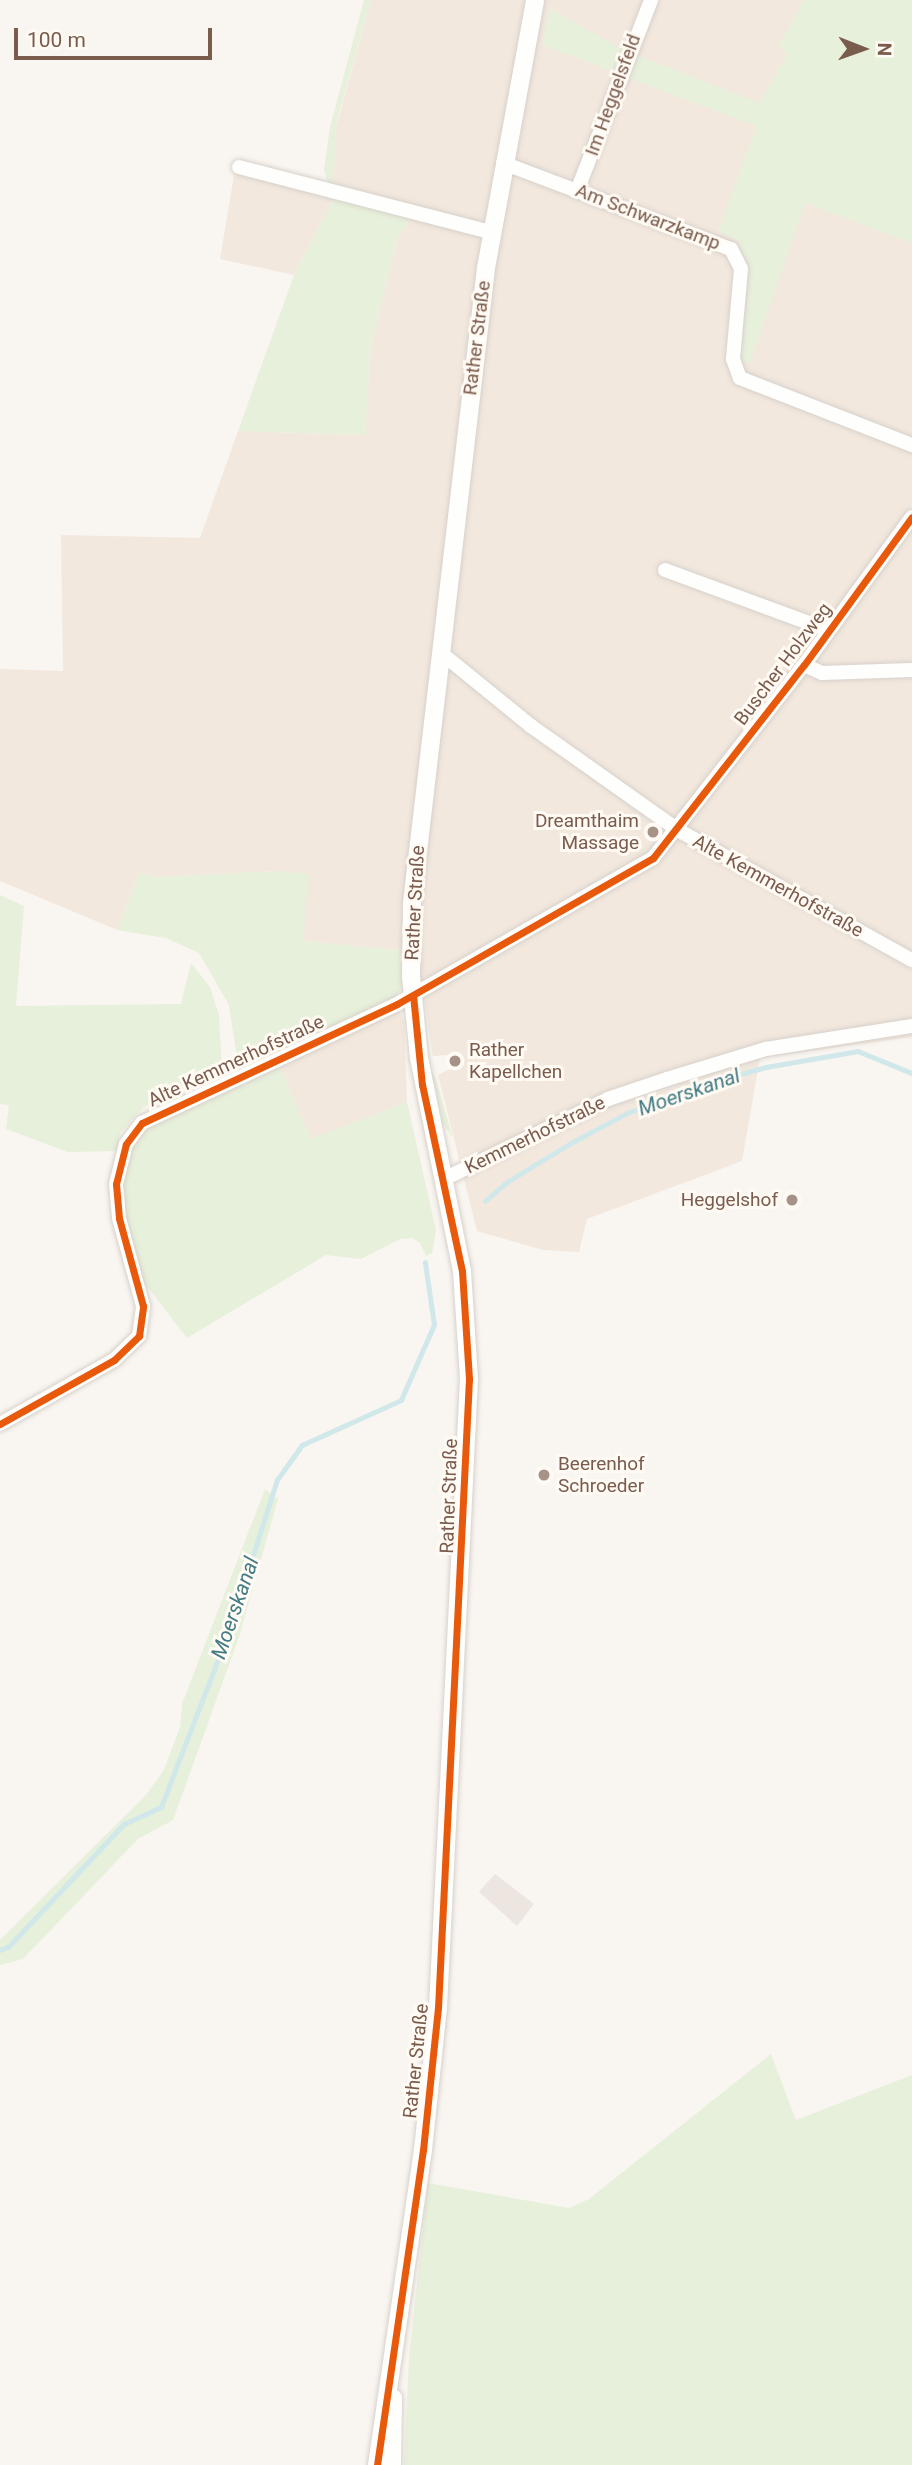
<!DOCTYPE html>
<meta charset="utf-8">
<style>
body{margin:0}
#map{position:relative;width:912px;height:2465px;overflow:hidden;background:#f9f5f0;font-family:Roboto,sans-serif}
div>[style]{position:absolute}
.residential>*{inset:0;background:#f2e8de}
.industrial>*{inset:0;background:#ede5e0}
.green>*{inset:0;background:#e7f0db}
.stream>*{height:4.5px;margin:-2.25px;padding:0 2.25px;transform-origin:2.25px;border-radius:2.25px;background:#d0e8ea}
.roads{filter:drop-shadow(0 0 2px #d7d1cb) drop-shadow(0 0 2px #d7d1cb)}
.minor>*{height:14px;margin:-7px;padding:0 7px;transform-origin:7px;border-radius:7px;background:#fefefd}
.tertiary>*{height:18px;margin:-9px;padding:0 9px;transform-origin:9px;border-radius:9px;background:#fefefd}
.cycleway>*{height:7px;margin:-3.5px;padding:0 3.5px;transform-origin:3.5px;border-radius:3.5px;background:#e8590c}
.dots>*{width:19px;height:19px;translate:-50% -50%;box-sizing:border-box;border:4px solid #fffaf3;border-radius:50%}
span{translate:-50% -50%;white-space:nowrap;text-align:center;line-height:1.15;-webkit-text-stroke:6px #fffaf3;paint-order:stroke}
.street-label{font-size:19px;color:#7a5c4d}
.poi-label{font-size:19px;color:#7a5c4d}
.right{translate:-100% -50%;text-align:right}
.left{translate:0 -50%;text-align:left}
.water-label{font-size:21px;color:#437c86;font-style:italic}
.north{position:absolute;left:828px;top:14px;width:70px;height:70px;-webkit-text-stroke:5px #fffaf3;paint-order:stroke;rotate:91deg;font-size:19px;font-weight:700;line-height:28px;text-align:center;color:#7a5c4d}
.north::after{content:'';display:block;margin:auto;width:24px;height:32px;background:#7a5c4d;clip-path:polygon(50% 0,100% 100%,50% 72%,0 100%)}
.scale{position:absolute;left:14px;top:28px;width:198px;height:32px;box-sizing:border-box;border:4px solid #7a5c4d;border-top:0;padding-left:9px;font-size:21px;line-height:24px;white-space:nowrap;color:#7a5c4d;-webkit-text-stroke:5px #fffaf3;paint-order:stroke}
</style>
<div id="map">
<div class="residential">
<i style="clip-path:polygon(371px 0,912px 0,912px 1037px,760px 1058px,742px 1161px,587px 1219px,579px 1252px,543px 1250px,477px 1231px,438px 1075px,464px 1062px,461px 1054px,433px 1056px,424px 996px,405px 951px,303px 941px,277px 871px,158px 877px,139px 873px,117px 930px,0 881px,0 669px,63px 671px,61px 535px,200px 538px,238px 431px,365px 435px,371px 346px,398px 237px,411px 218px,334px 198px,294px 275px,220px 259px,235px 169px,332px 185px,334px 134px)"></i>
<i style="clip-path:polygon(399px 1011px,404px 1021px,407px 1102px,311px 1140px,278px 1063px)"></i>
</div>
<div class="industrial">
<i style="clip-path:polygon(495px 1874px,534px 1904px,517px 1926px,479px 1892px)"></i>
</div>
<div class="green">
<i style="clip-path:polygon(364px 0,371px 0,337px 120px,333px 184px,328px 184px,324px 170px,330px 127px)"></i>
<i style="clip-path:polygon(804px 0,912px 0,912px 243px,805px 203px,750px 363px,739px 361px,747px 263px,738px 241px,718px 232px,756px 126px,542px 45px,550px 8px,619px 48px,759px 103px,788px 53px,778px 46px)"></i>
<i style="clip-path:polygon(334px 198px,411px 218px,398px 237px,371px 346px,365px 435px,238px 431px,294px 275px)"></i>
<i style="clip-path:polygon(278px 871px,309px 874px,303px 941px,405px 951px,404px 984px,393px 1000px,244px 1066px,237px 1057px,229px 1005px,199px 953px,166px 938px,117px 930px,139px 873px,158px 877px)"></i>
<i style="clip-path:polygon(0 895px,24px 906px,16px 1006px,181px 1004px,191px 963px,210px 987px,219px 1015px,222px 1072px,144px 1107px,120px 1133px,117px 1151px,68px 1152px,6px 1129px,9px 1105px,0 1104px)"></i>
<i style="clip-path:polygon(278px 1063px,311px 1139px,407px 1102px,436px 1230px,432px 1253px,426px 1256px,420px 1243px,412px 1238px,400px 1239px,361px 1259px,326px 1255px,187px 1338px,142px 1280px,129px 1241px,122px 1184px,130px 1147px,145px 1126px)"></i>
<i style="clip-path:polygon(431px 1070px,436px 1080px,453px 1138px,443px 1124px)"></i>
<i style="clip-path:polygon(265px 1489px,278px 1499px,239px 1637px,173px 1820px,138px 1839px,23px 1959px,0 1965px,0 1940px,146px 1795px,164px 1770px,180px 1727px,182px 1704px)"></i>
<i style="clip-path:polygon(771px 2054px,796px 2120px,912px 2075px,912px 2465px,404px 2465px,409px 2358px,428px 2183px,569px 2208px,589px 2199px)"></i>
</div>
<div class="stream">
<i style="left:485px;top:1201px;width:29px;rotate:-41deg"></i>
<i style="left:507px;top:1182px;width:73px;rotate:-31.5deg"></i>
<i style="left:569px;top:1144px;width:66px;rotate:-28.1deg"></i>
<i style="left:627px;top:1113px;width:82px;rotate:-20.6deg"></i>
<i style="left:704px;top:1084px;width:64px;rotate:-15.3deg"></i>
<i style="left:766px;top:1067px;width:93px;rotate:-9.9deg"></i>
<i style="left:858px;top:1051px;width:58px;rotate:22.2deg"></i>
<i style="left:0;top:1950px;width:9px;rotate:-21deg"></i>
<i style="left:8px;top:1947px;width:169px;rotate:-46.7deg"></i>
<i style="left:124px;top:1824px;width:41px;rotate:-24.7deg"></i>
<i style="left:161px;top:1807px;width:189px;rotate:-68.9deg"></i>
<i style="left:229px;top:1631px;width:158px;rotate:-72.4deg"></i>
<i style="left:277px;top:1480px;width:43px;rotate:-54.5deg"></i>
<i style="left:302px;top:1445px;width:109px;rotate:-24.4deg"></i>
<i style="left:401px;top:1400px;width:82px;rotate:-66.3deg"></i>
<i style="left:434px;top:1325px;width:63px;rotate:-98.3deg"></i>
</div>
<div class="roads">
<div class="minor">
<i style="left:503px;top:163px;width:244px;rotate:20.7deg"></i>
<i style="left:731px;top:249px;width:22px;rotate:63deg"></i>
<i style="left:741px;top:269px;width:90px;rotate:95.1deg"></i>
<i style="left:733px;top:359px;width:20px;rotate:70deg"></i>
<i style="left:740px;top:378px;width:185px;rotate:21.3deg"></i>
<i style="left:239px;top:167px;width:260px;rotate:14.5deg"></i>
<i style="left:577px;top:191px;width:205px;rotate:-68.8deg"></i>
<i style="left:665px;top:570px;width:174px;rotate:20.2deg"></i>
<i style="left:440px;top:652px;width:117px;rotate:39.1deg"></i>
<i style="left:531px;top:726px;width:180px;rotate:35.3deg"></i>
<i style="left:678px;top:830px;width:268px;rotate:29.1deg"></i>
<i style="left:804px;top:665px;width:20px;rotate:24deg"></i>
<i style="left:822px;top:673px;width:90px;rotate:-1.9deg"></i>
<i style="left:444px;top:1179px;width:182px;rotate:-26deg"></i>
<i style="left:608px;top:1099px;width:62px;rotate:-18.7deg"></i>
<i style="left:667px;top:1079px;width:103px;rotate:-16.9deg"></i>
<i style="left:766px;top:1049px;width:148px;rotate:-9deg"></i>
<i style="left:0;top:1424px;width:131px;rotate:-29.3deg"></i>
<i style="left:114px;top:1360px;width:35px;rotate:-44deg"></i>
<i style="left:139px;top:1336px;width:30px;rotate:-82deg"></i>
<i style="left:143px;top:1306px;width:91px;rotate:-105.3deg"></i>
<i style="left:119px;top:1218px;width:34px;rotate:-95deg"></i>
<i style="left:116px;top:1184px;width:41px;rotate:-76deg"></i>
<i style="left:126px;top:1144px;width:26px;rotate:-53deg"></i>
<i style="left:142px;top:1123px;width:281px;rotate:-25deg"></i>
<i style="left:397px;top:1004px;width:295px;rotate:-29.7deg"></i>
<i style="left:653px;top:858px;width:245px;rotate:-52deg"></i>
<i style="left:804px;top:665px;width:183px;rotate:-53.9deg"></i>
</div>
<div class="tertiary">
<i style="left:377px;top:2465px;width:318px;rotate:-81.7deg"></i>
<i style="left:423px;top:2150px;width:143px;rotate:-84deg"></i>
<i style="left:438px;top:2008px;width:630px;rotate:-87.18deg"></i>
<i style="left:469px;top:1379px;width:108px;rotate:-93.7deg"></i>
<i style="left:462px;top:1271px;width:217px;rotate:-101.4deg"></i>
<i style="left:419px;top:1058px;width:82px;rotate:-95.6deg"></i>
<i style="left:411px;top:976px;width:73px;rotate:-89.2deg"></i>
<i style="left:412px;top:903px;width:639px;rotate:-83.35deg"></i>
<i style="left:486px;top:268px;width:272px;rotate:-79.6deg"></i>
<i style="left:392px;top:2465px;width:67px;rotate:-89.1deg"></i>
</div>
</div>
<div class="cycleway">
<i style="left:0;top:1424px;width:131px;rotate:-29.3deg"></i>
<i style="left:114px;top:1360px;width:35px;rotate:-44deg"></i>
<i style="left:139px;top:1336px;width:30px;rotate:-82deg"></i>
<i style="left:143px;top:1306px;width:91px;rotate:-105.3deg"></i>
<i style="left:119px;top:1218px;width:34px;rotate:-95deg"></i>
<i style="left:116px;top:1184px;width:41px;rotate:-76deg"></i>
<i style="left:126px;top:1144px;width:26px;rotate:-53deg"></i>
<i style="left:142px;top:1123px;width:281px;rotate:-25deg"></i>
<i style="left:397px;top:1004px;width:295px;rotate:-29.7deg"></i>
<i style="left:653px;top:858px;width:245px;rotate:-52deg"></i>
<i style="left:804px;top:665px;width:183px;rotate:-53.9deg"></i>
<i style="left:377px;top:2465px;width:318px;rotate:-81.7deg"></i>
<i style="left:423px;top:2150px;width:143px;rotate:-84deg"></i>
<i style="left:438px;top:2008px;width:630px;rotate:-87.18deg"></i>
<i style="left:469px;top:1379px;width:108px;rotate:-93.7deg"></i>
<i style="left:462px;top:1271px;width:190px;rotate:-102.1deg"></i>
<i style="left:422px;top:1085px;width:90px;rotate:-95.7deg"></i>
</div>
<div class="dots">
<i style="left:653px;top:832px;background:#a69286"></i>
<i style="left:455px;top:1061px;background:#a69286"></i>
<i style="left:792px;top:1200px;background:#a69286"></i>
<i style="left:544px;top:1475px;background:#a69286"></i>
</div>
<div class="street-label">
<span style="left:613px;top:95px;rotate:-70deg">Im Heggelsfeld</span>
<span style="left:648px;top:217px;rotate:21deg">Am Schwarzkamp</span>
<span style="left:477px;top:338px;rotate:-83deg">Rather Straße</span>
<span style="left:783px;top:664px;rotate:-53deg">Buscher Holzweg</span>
<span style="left:778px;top:886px;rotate:29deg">Alte Kemmerhofstraße</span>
<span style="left:415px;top:903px;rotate:-87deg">Rather Straße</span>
<span style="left:236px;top:1061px;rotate:-25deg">Alte Kemmerhofstraße</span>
<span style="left:535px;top:1135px;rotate:-26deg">Kemmerhofstraße</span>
<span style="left:449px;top:1496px;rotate:-88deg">Rather Straße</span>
<span style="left:416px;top:2061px;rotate:-84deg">Rather Straße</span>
</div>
<div class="poi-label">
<span class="right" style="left:639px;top:832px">Dreamthaim<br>Massage</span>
<span class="left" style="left:469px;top:1061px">Rather<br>Kapellchen</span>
<span class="right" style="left:778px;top:1200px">Heggelshof</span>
<span class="left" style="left:558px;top:1475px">Beerenhof<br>Schroeder</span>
</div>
<div class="water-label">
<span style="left:689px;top:1092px;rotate:-19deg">Moerskanal</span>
<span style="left:235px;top:1608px;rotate:-71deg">Moerskanal</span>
</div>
<div class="north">N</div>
<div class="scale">100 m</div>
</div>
